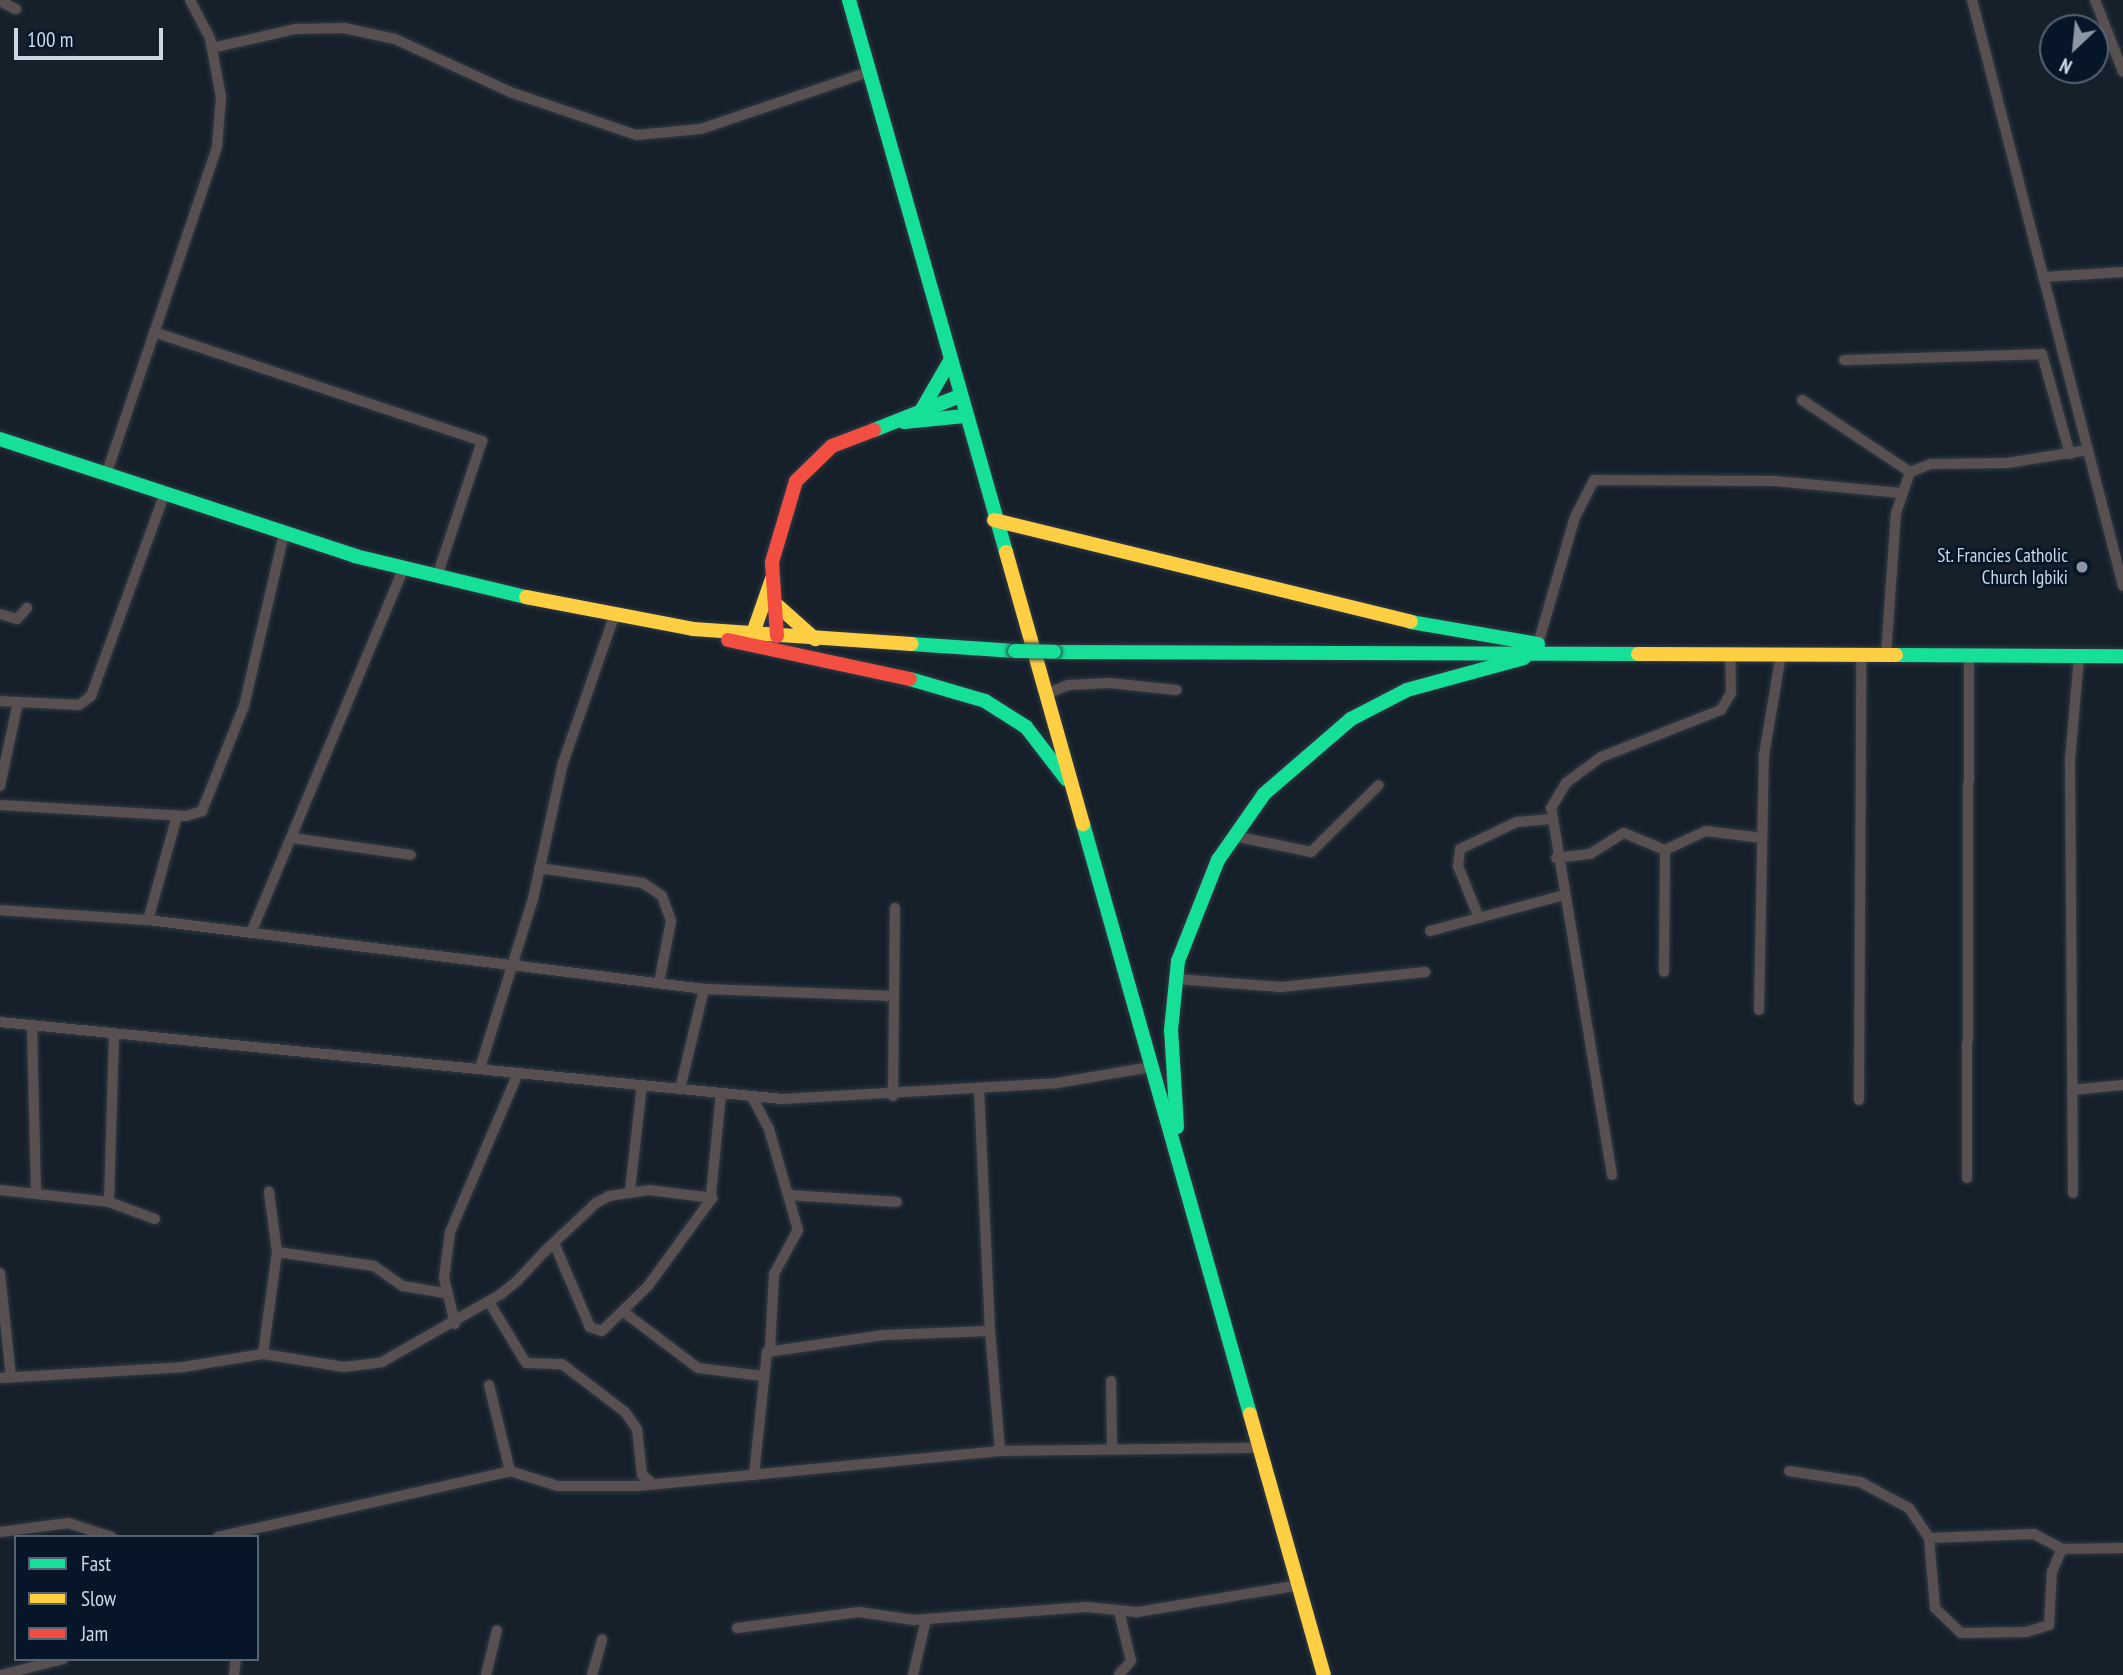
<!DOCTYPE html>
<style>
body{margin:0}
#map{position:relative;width:2123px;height:1675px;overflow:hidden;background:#16202b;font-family:"PT Sans Narrow",sans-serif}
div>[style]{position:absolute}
.roads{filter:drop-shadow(0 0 2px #313a43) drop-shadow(0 0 2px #313a43)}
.street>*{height:10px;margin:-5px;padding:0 5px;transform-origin:5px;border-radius:5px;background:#574f50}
.fast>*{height:14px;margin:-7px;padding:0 7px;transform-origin:7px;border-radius:7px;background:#16e098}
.slow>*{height:14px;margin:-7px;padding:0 7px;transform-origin:7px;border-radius:7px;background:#ffcf43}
.jam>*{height:14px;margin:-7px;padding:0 7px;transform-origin:7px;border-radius:7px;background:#f24e42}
.bridges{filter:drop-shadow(0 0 2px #313a43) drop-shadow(0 0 2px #313a43)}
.fast-bridge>*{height:14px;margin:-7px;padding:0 7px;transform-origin:7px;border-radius:7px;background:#16e098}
.dots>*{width:19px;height:19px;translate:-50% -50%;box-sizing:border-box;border:4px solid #061528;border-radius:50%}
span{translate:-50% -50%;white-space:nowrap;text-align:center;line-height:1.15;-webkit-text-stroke:5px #061528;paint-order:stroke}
.poi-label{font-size:19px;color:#ccd7e4}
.right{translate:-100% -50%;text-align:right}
.legend{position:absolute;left:14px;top:1535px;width:245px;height:126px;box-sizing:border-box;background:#061528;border:2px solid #556373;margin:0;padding:9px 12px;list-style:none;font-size:21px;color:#ccd7e4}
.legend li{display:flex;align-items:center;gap:14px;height:35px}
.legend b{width:35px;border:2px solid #556373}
.north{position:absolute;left:2039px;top:14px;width:70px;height:70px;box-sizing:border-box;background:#061528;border:2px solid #556373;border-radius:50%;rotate:206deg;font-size:19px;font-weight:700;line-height:28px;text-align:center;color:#ccd7e4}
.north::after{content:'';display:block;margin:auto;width:24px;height:32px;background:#8c97a3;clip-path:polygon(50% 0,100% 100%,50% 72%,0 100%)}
.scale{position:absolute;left:14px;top:28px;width:149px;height:32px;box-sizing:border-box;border:4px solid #ccd7e4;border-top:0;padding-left:9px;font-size:21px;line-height:24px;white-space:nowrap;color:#ccd7e4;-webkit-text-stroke:5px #061528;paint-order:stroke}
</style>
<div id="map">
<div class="roads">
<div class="street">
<i style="left:1972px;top:0;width:605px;rotate:75.55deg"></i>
<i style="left:2095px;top:0;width:77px;rotate:68.7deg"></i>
<i style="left:0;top:1px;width:18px;rotate:27deg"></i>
<i style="left:212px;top:48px;width:85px;rotate:-12.9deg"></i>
<i style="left:295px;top:29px;width:49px;rotate:-1.2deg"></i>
<i style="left:344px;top:28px;width:52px;rotate:12.2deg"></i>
<i style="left:395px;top:39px;width:127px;rotate:24.7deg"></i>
<i style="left:510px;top:92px;width:133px;rotate:18.8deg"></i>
<i style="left:636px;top:135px;width:65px;rotate:-5.3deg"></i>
<i style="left:701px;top:129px;width:180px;rotate:-18.8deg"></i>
<i style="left:2044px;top:277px;width:79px;rotate:-3.6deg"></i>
<i style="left:154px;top:332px;width:346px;rotate:18.4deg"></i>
<i style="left:482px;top:441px;width:142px;rotate:108.4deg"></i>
<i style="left:1844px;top:360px;width:198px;rotate:-1.7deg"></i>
<i style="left:2042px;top:354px;width:104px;rotate:74.4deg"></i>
<i style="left:1802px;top:400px;width:130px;rotate:33.7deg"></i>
<i style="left:106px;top:475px;width:346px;rotate:-71.3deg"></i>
<i style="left:217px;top:147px;width:50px;rotate:-85.4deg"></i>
<i style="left:221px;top:97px;width:60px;rotate:-100.6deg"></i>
<i style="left:210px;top:38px;width:43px;rotate:-117.8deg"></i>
<i style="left:0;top:614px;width:18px;rotate:16deg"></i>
<i style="left:17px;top:619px;width:15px;rotate:-48deg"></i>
<i style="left:1538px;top:644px;width:132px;rotate:-73.8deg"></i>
<i style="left:1575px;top:517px;width:42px;rotate:-62.8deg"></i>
<i style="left:1594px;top:480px;width:181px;rotate:0.3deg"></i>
<i style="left:1775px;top:481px;width:126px;rotate:5.5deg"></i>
<i style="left:1886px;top:655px;width:142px;rotate:-86deg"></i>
<i style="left:1896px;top:513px;width:43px;rotate:-71.1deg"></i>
<i style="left:1910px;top:472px;width:22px;rotate:-21deg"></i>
<i style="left:1931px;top:464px;width:76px;rotate:-0.8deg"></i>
<i style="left:2007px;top:463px;width:82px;rotate:-9.1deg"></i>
<i style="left:1046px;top:694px;width:24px;rotate:-22deg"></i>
<i style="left:1068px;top:685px;width:41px;rotate:-2.8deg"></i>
<i style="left:1109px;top:683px;width:68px;rotate:5.9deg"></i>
<i style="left:0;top:701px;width:79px;rotate:2.9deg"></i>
<i style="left:79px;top:705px;width:15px;rotate:-37deg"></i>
<i style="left:91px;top:696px;width:214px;rotate:-70deg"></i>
<i style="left:0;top:786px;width:86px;rotate:-77.9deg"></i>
<i style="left:0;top:805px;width:186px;rotate:3.4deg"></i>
<i style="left:186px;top:816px;width:17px;rotate:-17deg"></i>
<i style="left:202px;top:811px;width:113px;rotate:-68.2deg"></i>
<i style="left:244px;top:706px;width:177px;rotate:-76.9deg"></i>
<i style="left:1234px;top:836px;width:79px;rotate:11.7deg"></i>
<i style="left:1311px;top:852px;width:95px;rotate:-44.6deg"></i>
<i style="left:292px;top:838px;width:120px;rotate:8.1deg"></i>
<i style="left:1556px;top:858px;width:34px;rotate:-7deg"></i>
<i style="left:1590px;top:854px;width:40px;rotate:-32deg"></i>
<i style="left:1624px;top:833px;width:44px;rotate:22.5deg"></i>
<i style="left:539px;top:868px;width:105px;rotate:8.2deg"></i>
<i style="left:643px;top:883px;width:23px;rotate:34deg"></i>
<i style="left:662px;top:896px;width:27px;rotate:70deg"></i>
<i style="left:671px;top:921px;width:63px;rotate:101deg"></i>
<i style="left:0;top:910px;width:148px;rotate:3.9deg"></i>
<i style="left:148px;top:920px;width:560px;rotate:7.07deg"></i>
<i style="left:704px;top:989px;width:190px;rotate:2.1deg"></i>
<i style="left:1479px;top:918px;width:56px;rotate:-112deg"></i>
<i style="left:1458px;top:866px;width:17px;rotate:-83deg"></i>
<i style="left:1460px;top:849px;width:63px;rotate:-25.3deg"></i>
<i style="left:1517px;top:822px;width:32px;rotate:-5deg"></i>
<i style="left:148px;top:920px;width:108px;rotate:-74.4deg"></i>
<i style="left:1430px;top:931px;width:139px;rotate:-15deg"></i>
<i style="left:251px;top:933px;width:396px;rotate:-67.3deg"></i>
<i style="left:1664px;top:972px;width:122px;rotate:-89.5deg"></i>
<i style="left:1665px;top:850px;width:45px;rotate:-24.9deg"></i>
<i style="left:1706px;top:831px;width:56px;rotate:7.1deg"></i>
<i style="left:1176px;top:979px;width:105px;rotate:4.4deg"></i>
<i style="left:1281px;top:987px;width:145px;rotate:-5.9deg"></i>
<i style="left:1759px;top:1010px;width:255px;rotate:-88.9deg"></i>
<i style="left:1764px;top:755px;width:102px;rotate:-80.4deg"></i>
<i style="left:0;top:1022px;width:786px;rotate:5.62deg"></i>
<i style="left:782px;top:1099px;width:275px;rotate:-3.3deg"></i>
<i style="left:1057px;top:1083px;width:95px;rotate:-9.7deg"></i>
<i style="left:32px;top:1027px;width:163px;rotate:88.6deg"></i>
<i style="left:480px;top:1068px;width:177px;rotate:-72.6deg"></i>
<i style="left:533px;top:899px;width:139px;rotate:-77.6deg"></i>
<i style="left:563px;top:763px;width:158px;rotate:-70.8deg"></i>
<i style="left:680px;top:1089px;width:103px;rotate:-76.5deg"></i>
<i style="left:979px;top:1089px;width:242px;rotate:87.4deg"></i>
<i style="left:2072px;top:1090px;width:51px;rotate:-5.6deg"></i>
<i style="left:893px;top:1096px;width:188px;rotate:-89.4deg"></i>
<i style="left:752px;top:1097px;width:36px;rotate:62deg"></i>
<i style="left:769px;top:1129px;width:105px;rotate:74deg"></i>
<i style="left:798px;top:1230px;width:50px;rotate:118.6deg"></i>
<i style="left:774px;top:1274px;width:75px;rotate:93.1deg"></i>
<i style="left:1859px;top:1100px;width:445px;rotate:-89.7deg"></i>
<i style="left:1612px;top:1175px;width:372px;rotate:-99.4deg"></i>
<i style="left:1551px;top:808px;width:29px;rotate:-59deg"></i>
<i style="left:1566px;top:783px;width:44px;rotate:-36.6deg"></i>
<i style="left:1601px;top:757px;width:129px;rotate:-21.4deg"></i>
<i style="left:1721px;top:710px;width:20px;rotate:-60deg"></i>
<i style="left:1731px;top:693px;width:39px;rotate:-91deg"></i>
<i style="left:1967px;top:1178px;width:522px;rotate:-89.78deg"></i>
<i style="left:0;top:1190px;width:110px;rotate:6.3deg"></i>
<i style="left:109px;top:1202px;width:49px;rotate:20.3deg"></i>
<i style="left:630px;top:1190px;width:106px;rotate:-83.5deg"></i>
<i style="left:2073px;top:1193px;width:433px;rotate:-90.4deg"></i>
<i style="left:2070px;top:760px;width:103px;rotate:-85deg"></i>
<i style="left:711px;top:1194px;width:100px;rotate:-84.3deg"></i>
<i style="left:789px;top:1195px;width:108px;rotate:3.7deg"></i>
<i style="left:109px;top:1202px;width:165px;rotate:-88.3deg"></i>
<i style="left:277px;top:1252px;width:98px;rotate:8.2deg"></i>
<i style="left:374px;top:1266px;width:35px;rotate:35deg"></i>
<i style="left:403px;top:1286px;width:43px;rotate:9.5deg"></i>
<i style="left:0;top:1273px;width:105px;rotate:84deg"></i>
<i style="left:489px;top:1302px;width:71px;rotate:58.8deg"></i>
<i style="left:526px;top:1363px;width:36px;rotate:2deg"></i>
<i style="left:562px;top:1364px;width:79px;rotate:37.3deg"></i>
<i style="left:625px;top:1412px;width:21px;rotate:55deg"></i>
<i style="left:637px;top:1429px;width:46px;rotate:83.8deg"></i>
<i style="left:642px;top:1475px;width:14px;rotate:39deg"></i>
<i style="left:625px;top:1313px;width:91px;rotate:37deg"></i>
<i style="left:698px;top:1368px;width:65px;rotate:7deg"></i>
<i style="left:455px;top:1324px;width:47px;rotate:-103.4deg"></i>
<i style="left:444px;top:1278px;width:46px;rotate:-82.6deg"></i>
<i style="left:450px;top:1232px;width:173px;rotate:-66.8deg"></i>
<i style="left:263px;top:1354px;width:103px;rotate:-82.2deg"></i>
<i style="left:277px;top:1252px;width:61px;rotate:-97.6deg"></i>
<i style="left:0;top:1378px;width:183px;rotate:-3.4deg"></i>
<i style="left:183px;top:1367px;width:81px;rotate:-9.2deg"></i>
<i style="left:263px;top:1354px;width:82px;rotate:9.1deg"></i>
<i style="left:344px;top:1367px;width:38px;rotate:-7deg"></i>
<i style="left:382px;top:1362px;width:137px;rotate:-29.7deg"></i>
<i style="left:501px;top:1294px;width:22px;rotate:-39deg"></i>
<i style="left:518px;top:1280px;width:37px;rotate:-47deg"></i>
<i style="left:543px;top:1253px;width:73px;rotate:-43.3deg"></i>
<i style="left:596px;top:1203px;width:15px;rotate:-28deg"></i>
<i style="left:609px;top:1196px;width:40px;rotate:-8.5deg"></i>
<i style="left:649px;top:1190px;width:64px;rotate:7.2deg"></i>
<i style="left:712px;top:1198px;width:109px;rotate:126deg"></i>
<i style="left:648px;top:1286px;width:64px;rotate:135.6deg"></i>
<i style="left:602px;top:1331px;width:13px;rotate:-162deg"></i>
<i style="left:590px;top:1327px;width:91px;rotate:-113.2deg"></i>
<i style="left:1111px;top:1381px;width:64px;rotate:89.1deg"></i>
<i style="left:489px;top:1385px;width:89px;rotate:76.3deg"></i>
<i style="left:1789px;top:1471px;width:72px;rotate:8.8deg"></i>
<i style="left:1860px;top:1482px;width:55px;rotate:28deg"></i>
<i style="left:1909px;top:1508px;width:36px;rotate:56deg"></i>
<i style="left:1929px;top:1538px;width:70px;rotate:85.1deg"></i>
<i style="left:1935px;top:1608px;width:36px;rotate:44deg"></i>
<i style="left:1961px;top:1633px;width:65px;rotate:-0.9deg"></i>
<i style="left:2026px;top:1632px;width:24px;rotate:-17deg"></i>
<i style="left:2049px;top:1625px;width:53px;rotate:-86.8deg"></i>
<i style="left:2052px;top:1572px;width:25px;rotate:-67deg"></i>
<i style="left:2062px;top:1549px;width:61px;rotate:-0.9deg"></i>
<i style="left:754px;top:1475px;width:124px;rotate:-84deg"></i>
<i style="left:767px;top:1352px;width:118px;rotate:-8.3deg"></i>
<i style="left:884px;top:1335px;width:106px;rotate:-2.2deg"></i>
<i style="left:990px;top:1331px;width:120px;rotate:85.2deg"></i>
<i style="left:0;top:1532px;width:69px;rotate:-7.5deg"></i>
<i style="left:68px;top:1523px;width:46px;rotate:17.7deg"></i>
<i style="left:218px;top:1537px;width:299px;rotate:-12.7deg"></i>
<i style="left:510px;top:1471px;width:50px;rotate:17.4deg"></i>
<i style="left:558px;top:1486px;width:79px"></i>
<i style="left:637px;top:1486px;width:365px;rotate:-5.5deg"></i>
<i style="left:1000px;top:1451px;width:261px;rotate:-0.7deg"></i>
<i style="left:1929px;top:1538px;width:105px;rotate:-2.2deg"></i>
<i style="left:2034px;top:1534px;width:32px;rotate:28deg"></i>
<i style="left:1119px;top:1611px;width:51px;rotate:76.5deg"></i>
<i style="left:1131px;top:1661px;width:18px;rotate:131deg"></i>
<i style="left:737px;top:1628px;width:123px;rotate:-7.5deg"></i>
<i style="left:859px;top:1612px;width:55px;rotate:8.4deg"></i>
<i style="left:913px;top:1620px;width:174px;rotate:-4.3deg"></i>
<i style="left:1087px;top:1607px;width:50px;rotate:5.7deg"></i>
<i style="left:1137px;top:1612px;width:165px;rotate:-9.4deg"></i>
<i style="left:1px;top:1675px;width:64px;rotate:-14.5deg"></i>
<i style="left:234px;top:1675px;width:16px;rotate:-83deg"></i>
<i style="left:486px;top:1675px;width:46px;rotate:-76.3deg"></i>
<i style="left:592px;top:1675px;width:37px;rotate:-74deg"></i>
<i style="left:913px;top:1675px;width:57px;rotate:-76.9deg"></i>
</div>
<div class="fast">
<i style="left:849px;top:0;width:574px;rotate:74.12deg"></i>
<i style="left:921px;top:411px;width:58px;rotate:-59.9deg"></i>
<i style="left:904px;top:422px;width:61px;rotate:-5.6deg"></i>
<i style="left:874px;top:430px;width:92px;rotate:-21.6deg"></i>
<i style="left:0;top:439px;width:374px;rotate:18.2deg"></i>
<i style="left:355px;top:556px;width:176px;rotate:13.5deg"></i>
<i style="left:1411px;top:622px;width:129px;rotate:9.8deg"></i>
<i style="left:911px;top:644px;width:104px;rotate:3.9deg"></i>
<i style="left:1054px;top:652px;width:584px;rotate:0.2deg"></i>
<i style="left:1896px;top:655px;width:227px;rotate:0.3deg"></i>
<i style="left:910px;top:679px;width:78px;rotate:16.3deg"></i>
<i style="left:985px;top:701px;width:49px;rotate:32.4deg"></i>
<i style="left:1026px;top:727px;width:66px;rotate:52.4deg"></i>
<i style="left:1083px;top:824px;width:613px;rotate:74.2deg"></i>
<i style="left:1177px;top:1127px;width:97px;rotate:-93.5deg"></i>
<i style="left:1171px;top:1030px;width:69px;rotate:-84.2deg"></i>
<i style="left:1178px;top:961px;width:109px;rotate:-68.4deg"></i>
<i style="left:1218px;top:860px;width:80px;rotate:-55.1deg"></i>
<i style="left:1264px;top:794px;width:115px;rotate:-40.8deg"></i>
<i style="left:1351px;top:719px;width:63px;rotate:-27.4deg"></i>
<i style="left:1407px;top:690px;width:121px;rotate:-15.3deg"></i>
</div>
<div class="slow">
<i style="left:994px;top:520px;width:429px;rotate:13.7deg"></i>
<i style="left:1006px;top:552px;width:283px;rotate:74.2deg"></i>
<i style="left:526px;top:597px;width:170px;rotate:10.8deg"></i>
<i style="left:693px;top:629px;width:219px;rotate:3.9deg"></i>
<i style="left:778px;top:606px;width:50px;rotate:41.7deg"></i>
<i style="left:752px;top:636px;width:60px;rotate:-70.7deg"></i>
<i style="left:1638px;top:654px;width:258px;rotate:0.2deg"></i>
<i style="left:1250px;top:1414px;width:271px;rotate:74.2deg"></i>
</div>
<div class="jam">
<i style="left:777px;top:636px;width:74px;rotate:-93.9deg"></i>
<i style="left:772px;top:562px;width:84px;rotate:-73.5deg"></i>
<i style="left:796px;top:481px;width:50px;rotate:-44.2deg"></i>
<i style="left:832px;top:446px;width:45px;rotate:-20.9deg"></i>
<i style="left:728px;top:640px;width:186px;rotate:12.1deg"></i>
</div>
</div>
<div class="bridges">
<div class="fast-bridge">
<i style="left:1015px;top:651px;width:39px;rotate:1deg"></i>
</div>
</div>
<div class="dots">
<i style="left:2082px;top:567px;background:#8c97a3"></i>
</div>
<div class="poi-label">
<span class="right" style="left:2068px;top:567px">St. Francies Catholic<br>Church Igbiki</span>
</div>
<ul class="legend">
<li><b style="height:9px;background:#16e098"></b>Fast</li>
<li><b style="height:9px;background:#ffcf43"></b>Slow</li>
<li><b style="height:9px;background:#f24e42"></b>Jam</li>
</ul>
<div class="north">N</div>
<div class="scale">100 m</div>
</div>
